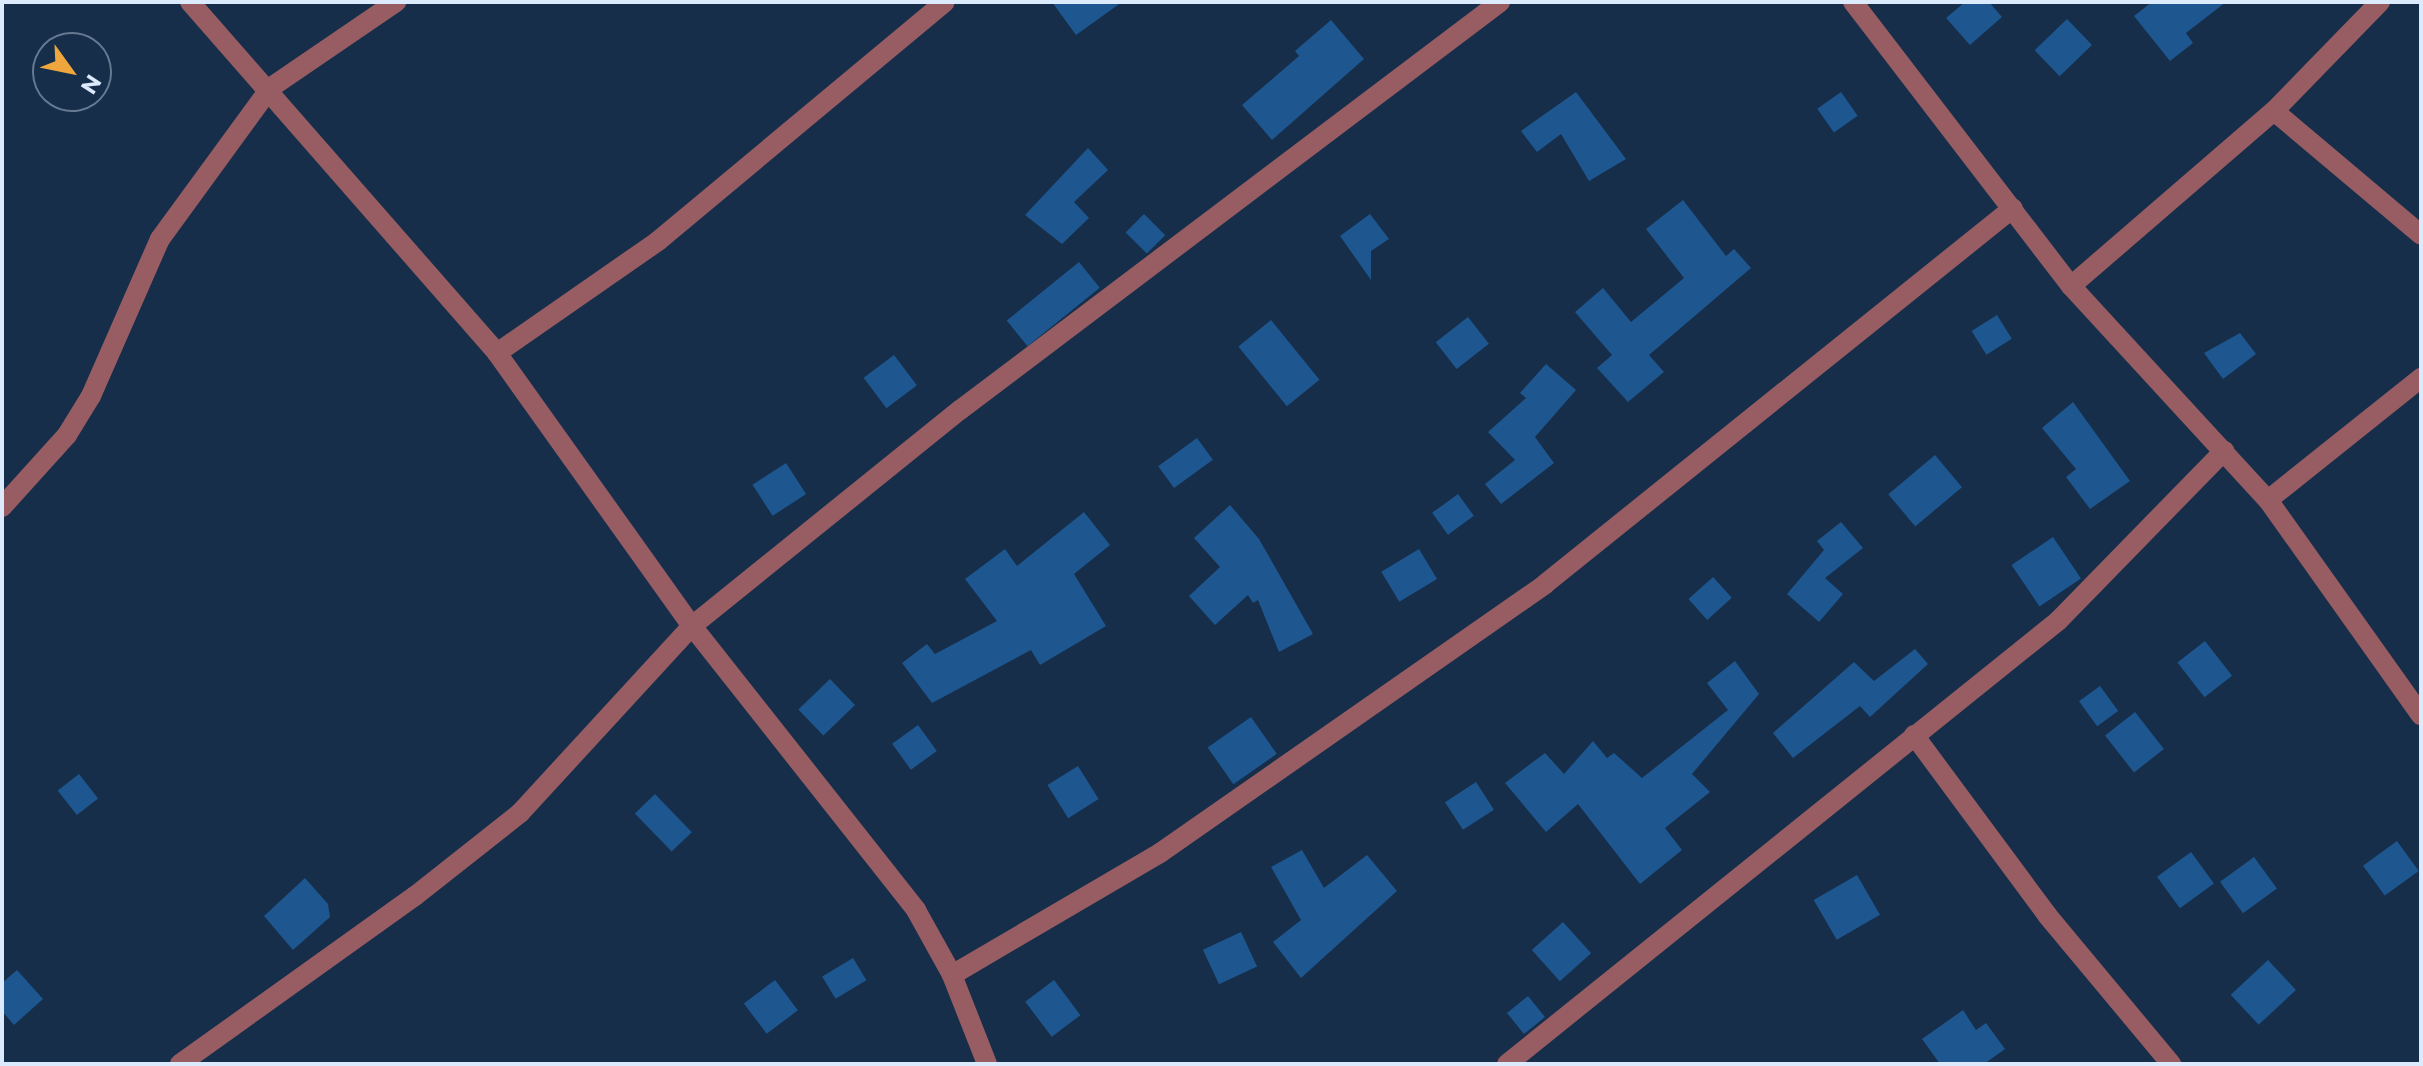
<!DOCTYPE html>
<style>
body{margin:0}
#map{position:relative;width:2423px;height:1066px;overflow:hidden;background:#162e49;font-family:Montserrat,sans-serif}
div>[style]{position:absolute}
.building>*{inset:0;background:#1e5690;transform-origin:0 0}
.minor>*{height:20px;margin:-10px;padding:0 10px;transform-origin:10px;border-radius:10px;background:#975d63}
span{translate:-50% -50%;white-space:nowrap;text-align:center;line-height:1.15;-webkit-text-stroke:7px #162e49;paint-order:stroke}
.frame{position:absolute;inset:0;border:4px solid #dbeafc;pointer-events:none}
.north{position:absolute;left:32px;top:32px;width:80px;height:80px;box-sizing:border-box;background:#162e49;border:2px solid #657991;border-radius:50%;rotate:123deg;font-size:22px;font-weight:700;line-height:32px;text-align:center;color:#dbeafc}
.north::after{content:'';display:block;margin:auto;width:28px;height:36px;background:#efa73d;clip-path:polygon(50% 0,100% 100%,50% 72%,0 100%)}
</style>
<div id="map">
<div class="building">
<i style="clip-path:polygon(1052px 2px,1122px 2px,1076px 35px)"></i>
<i style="clip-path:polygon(1965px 2px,1989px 2px,2002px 17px,1970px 45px,1946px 18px)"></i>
<i style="clip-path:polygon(2152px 2px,2226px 2px,2186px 33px,2193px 43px,2170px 61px,2134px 16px)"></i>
<i style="left:2067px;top:19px;width:36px;height:45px;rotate:46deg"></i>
<i style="clip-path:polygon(1331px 20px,1364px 59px,1272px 140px,1242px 105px,1299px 56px,1295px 51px)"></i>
<i style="clip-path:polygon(1576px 92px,1626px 159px,1589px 181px,1561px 134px,1537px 152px,1521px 131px)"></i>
<i style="left:1841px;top:92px;width:29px;height:29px;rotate:55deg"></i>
<i style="clip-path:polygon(1088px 148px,1108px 170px,1074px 202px,1089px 218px,1062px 244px,1025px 215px)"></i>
<i style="clip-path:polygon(1683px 200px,1726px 256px,1734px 249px,1751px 268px,1649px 355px,1664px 372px,1628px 402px,1597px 368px,1612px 355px,1575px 312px,1603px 288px,1631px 322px,1684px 278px,1646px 229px)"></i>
<i style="left:1144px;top:214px;width:30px;height:26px;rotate:45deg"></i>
<i style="clip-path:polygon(1370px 214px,1389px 239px,1371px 251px,1371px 280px,1340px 236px)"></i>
<i style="left:1079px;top:262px;width:33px;height:93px;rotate:51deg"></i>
<i style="left:1997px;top:315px;width:28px;height:30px;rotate:58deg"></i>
<i style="left:1468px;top:317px;width:34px;height:41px;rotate:52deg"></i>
<i style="left:1271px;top:320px;width:77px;height:42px;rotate:51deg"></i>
<i style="clip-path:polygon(2240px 333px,2256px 354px,2223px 379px,2204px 353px)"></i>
<i style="left:894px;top:355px;width:38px;height:38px;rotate:53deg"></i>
<i style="clip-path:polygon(1546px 364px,1576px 390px,1535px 437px,1554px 463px,1501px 504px,1485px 484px,1515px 460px,1488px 432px,1526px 398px,1520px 393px)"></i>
<i style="clip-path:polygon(2073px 402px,2130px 481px,2090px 509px,2066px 477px,2076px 469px,2042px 428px)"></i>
<i style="left:1197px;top:438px;width:27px;height:48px;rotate:54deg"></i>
<i style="left:1935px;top:455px;width:42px;height:61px;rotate:50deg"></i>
<i style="left:786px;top:463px;width:37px;height:40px;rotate:57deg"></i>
<i style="left:1458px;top:494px;width:27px;height:32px;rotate:54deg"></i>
<i style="clip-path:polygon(1230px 505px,1259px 539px,1313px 634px,1279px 652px,1258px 600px,1253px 603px,1248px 595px,1215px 625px,1189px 596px,1220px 567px,1194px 538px)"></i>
<i style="clip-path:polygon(1084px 512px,1110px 545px,1074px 574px,1106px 626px,1040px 665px,1031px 650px,932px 703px,902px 663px,927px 644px,935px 654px,997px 621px,965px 579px,1005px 549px,1017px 566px)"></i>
<i style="clip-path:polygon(1841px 522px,1863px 548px,1825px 578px,1843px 594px,1819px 622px,1787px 594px,1824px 550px,1817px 541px)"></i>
<i style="left:2053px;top:537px;width:50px;height:50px;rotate:56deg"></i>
<i style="left:1419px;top:549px;width:35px;height:44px;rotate:59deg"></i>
<i style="left:1713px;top:577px;width:28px;height:33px;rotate:48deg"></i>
<i style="left:2205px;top:641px;width:44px;height:35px;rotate:52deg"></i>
<i style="clip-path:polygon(1915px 649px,1928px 664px,1870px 717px,1860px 706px,1793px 758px,1773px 733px,1854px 662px,1874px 681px)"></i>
<i style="clip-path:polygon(1735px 661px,1759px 694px,1692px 774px,1710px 792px,1665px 828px,1682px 850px,1640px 884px,1578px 804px,1546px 832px,1505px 783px,1545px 753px,1564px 774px,1593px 741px,1607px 758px,1614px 753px,1642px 778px,1728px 710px,1707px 683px)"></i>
<i style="left:830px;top:679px;width:36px;height:44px;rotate:46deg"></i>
<i style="left:2100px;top:686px;width:31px;height:26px;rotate:54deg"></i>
<i style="left:2135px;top:712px;width:47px;height:38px;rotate:52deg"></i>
<i style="left:1251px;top:717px;width:45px;height:53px;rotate:55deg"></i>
<i style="left:918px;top:725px;width:32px;height:32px;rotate:54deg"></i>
<i style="left:1078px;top:766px;width:39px;height:36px;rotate:58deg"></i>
<i style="left:79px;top:774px;width:31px;height:27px;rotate:52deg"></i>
<i style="left:1476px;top:782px;width:33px;height:37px;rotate:57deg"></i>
<i style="left:655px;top:794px;width:53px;height:28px;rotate:46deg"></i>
<i style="left:2397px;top:841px;width:37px;height:42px;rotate:54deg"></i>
<i style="clip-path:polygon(1302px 850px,1324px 888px,1367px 855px,1397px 891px,1301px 978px,1273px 942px,1301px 920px,1271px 867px)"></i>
<i style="left:2191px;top:852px;width:39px;height:42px;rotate:54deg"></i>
<i style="left:2254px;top:857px;width:39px;height:42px;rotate:54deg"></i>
<i style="left:1857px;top:875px;width:46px;height:50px;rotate:60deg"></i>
<i style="clip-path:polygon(305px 878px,328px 904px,330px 917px,293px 950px,264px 916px)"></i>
<i style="left:1563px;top:922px;width:42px;height:42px;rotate:48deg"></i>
<i style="left:1241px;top:932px;width:38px;height:42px;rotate:65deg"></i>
<i style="left:853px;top:958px;width:26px;height:36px;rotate:59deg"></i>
<i style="left:2268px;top:960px;width:41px;height:51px;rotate:47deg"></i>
<i style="clip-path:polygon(17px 970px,43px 999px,14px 1025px,2px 1011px,2px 983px)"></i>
<i style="left:775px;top:980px;width:38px;height:39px;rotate:53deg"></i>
<i style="left:1054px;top:980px;width:44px;height:36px;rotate:53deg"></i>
<i style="left:1528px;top:996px;width:27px;height:27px;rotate:51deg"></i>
<i style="clip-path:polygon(1963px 1010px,1976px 1030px,1986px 1023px,2005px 1049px,1984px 1064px,1940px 1064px,1922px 1039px)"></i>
</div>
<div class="minor">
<i style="left:190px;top:2px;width:466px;rotate:48.8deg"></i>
<i style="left:497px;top:353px;width:335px;rotate:54.5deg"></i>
<i style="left:692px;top:626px;width:362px;rotate:51.7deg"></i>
<i style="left:916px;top:910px;width:74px;rotate:61deg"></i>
<i style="left:952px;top:975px;width:96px;rotate:68.5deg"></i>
<i style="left:1853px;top:2px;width:358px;rotate:52.5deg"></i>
<i style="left:2071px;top:286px;width:291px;rotate:47.4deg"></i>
<i style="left:2268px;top:500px;width:264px;rotate:54.6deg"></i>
<i style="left:2274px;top:111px;width:192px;rotate:40.1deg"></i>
<i style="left:2071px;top:286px;width:268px;rotate:-40.8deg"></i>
<i style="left:2274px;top:111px;width:152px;rotate:-45.8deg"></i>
<i style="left:497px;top:353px;width:196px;rotate:-34.8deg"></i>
<i style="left:658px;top:241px;width:373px;rotate:-39.8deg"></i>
<i style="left:2268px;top:500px;width:196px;rotate:-38.6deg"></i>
<i style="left:2px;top:507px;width:97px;rotate:-47.9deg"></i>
<i style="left:67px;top:435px;width:46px;rotate:-58.4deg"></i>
<i style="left:91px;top:396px;width:171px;rotate:-66.3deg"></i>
<i style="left:160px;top:239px;width:187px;rotate:-53.9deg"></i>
<i style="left:270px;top:88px;width:153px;rotate:-34.3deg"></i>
<i style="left:1914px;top:735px;width:224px;rotate:53.5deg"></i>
<i style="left:2047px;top:915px;width:194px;rotate:50.2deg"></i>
<i style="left:952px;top:975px;width:241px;rotate:-30.4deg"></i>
<i style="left:1160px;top:853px;width:470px;rotate:-34.9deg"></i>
<i style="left:1545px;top:584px;width:600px;rotate:-38.78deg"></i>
<i style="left:180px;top:1064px;width:289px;rotate:-35.6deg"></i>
<i style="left:415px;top:896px;width:134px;rotate:-38.3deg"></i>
<i style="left:520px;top:813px;width:254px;rotate:-47.4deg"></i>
<i style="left:692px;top:626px;width:344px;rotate:-38.9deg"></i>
<i style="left:960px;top:410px;width:677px;rotate:-37.07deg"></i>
<i style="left:1507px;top:1064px;width:707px;rotate:-38.8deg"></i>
<i style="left:2058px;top:621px;width:238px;rotate:-45.7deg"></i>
</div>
<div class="frame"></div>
<div class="north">N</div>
</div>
